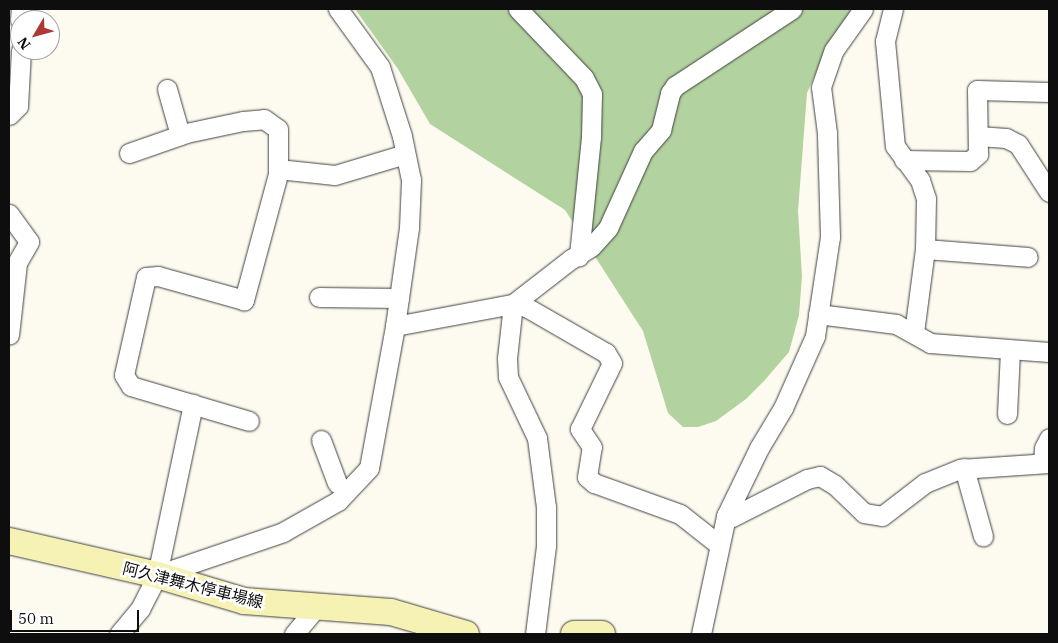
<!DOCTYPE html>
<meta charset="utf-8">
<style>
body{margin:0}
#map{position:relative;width:1058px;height:643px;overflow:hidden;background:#fdfbf0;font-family:"IBM Plex Serif","Noto Sans JP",serif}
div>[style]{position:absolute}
.forest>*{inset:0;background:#b2d29f}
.roads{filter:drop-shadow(0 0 1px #414141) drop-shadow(0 0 1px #414141)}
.street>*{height:19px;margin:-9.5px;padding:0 9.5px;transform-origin:9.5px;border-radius:9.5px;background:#fff}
.secondary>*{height:26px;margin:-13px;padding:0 13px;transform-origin:13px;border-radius:13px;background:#f5f2b3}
span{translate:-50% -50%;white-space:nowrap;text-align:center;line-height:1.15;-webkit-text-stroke:5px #fff;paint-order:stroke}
.street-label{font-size:16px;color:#0e0e0e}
.frame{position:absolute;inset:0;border:10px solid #0e0e0e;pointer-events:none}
.north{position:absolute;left:10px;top:10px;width:50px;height:50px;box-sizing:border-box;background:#fff;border:1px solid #9f9f9f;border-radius:50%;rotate:233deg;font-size:14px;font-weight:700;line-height:20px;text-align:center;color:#0e0e0e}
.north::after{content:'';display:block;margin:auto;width:18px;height:22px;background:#ad3937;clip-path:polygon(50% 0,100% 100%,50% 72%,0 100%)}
.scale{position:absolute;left:10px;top:610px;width:129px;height:22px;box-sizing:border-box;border:2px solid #0e0e0e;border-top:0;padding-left:6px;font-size:15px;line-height:18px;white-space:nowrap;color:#0e0e0e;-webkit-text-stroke:4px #fff;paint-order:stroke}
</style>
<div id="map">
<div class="forest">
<i style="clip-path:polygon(355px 9px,853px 9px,822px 59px,807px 93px,798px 211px,802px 276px,799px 315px,789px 352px,764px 381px,746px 399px,716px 421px,698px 427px,683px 427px,668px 413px,643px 331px,565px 210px,430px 124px,398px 69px)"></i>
</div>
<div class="roads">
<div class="street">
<i style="left:518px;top:9px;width:95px;rotate:46.3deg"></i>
<i style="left:584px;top:78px;width:18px;rotate:63deg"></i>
<i style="left:592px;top:94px;width:43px;rotate:91.3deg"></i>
<i style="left:591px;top:137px;width:120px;rotate:95.8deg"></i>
<i style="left:893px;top:9px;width:33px;rotate:104deg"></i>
<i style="left:885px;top:41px;width:105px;rotate:84.6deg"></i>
<i style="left:895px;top:146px;width:42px;rotate:53.7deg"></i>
<i style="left:920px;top:180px;width:19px;rotate:72deg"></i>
<i style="left:926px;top:198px;width:51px;rotate:91.1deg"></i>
<i style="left:925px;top:249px;width:85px;rotate:97.5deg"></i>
<i style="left:20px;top:20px;width:11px;rotate:-85deg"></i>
<i style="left:167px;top:89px;width:48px;rotate:74.2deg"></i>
<i style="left:9px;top:115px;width:13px;rotate:-45deg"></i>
<i style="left:18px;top:106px;width:56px;rotate:-86.9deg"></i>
<i style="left:978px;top:136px;width:28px;rotate:4deg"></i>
<i style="left:1006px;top:138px;width:13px;rotate:27deg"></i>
<i style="left:1018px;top:144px;width:57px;rotate:57.1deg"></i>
<i style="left:129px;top:153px;width:60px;rotate:-19.3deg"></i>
<i style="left:186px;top:133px;width:58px;rotate:-11.9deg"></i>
<i style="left:243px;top:121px;width:21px;rotate:-5deg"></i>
<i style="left:264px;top:119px;width:17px;rotate:36deg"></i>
<i style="left:278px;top:129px;width:45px;rotate:90deg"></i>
<i style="left:278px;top:174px;width:131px;rotate:105.1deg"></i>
<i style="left:244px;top:300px;width:89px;rotate:-164.4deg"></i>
<i style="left:158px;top:276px;width:12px;rotate:175deg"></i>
<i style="left:146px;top:277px;width:100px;rotate:102.7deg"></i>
<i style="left:124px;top:375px;width:13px;rotate:58deg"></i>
<i style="left:131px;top:386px;width:123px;rotate:16.5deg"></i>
<i style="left:904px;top:160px;width:66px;rotate:0.9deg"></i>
<i style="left:970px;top:161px;width:11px;rotate:-41deg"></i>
<i style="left:978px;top:154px;width:64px;rotate:-90.9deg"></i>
<i style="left:977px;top:90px;width:72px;rotate:1.6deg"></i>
<i style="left:278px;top:169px;width:57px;rotate:6deg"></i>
<i style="left:335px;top:175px;width:73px;rotate:-16.7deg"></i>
<i style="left:9px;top:214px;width:34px;rotate:54deg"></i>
<i style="left:29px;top:242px;width:24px;rotate:120deg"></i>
<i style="left:17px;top:263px;width:72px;rotate:96.3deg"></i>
<i style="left:925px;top:249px;width:103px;rotate:4.4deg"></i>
<i style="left:319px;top:297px;width:80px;rotate:0.7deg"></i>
<i style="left:818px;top:314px;width:79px;rotate:7.3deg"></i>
<i style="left:896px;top:324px;width:39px;rotate:29deg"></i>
<i style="left:930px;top:343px;width:119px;rotate:4.3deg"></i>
<i style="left:395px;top:326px;width:120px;rotate:-10.6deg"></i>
<i style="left:513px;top:304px;width:54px;rotate:96.3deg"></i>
<i style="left:507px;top:358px;width:19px;rotate:87deg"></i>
<i style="left:508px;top:377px;width:68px;rotate:64.6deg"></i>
<i style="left:537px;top:438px;width:70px;rotate:82.6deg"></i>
<i style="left:546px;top:507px;width:39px;rotate:90deg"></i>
<i style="left:546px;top:546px;width:89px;rotate:97.1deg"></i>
<i style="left:1007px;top:414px;width:64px;rotate:-87.3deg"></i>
<i style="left:321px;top:440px;width:46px;rotate:69.6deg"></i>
<i style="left:1043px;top:463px;width:15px;rotate:-86deg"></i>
<i style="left:1044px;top:448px;width:11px;rotate:-63deg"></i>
<i style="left:964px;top:468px;width:71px;rotate:74.4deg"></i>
<i style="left:726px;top:516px;width:6px;rotate:9deg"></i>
<i style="left:732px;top:517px;width:84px;rotate:-26.9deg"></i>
<i style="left:807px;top:479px;width:13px;rotate:-13deg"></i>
<i style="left:820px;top:476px;width:17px;rotate:31deg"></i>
<i style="left:835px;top:485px;width:40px;rotate:44deg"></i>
<i style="left:864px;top:513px;width:18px;rotate:9deg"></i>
<i style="left:882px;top:516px;width:54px;rotate:-37.5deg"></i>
<i style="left:925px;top:483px;width:38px;rotate:-22deg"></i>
<i style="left:960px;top:469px;width:89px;rotate:-3.9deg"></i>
<i style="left:718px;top:544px;width:48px;rotate:-141.7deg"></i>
<i style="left:680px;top:514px;width:91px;rotate:-160.2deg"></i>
<i style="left:594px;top:483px;width:9px;rotate:-139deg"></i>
<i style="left:587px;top:477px;width:30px;rotate:-81deg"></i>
<i style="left:592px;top:447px;width:22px;rotate:-124deg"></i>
<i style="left:580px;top:429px;width:73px;rotate:-64.1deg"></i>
<i style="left:612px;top:363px;width:12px;rotate:-121deg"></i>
<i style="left:606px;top:353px;width:92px;rotate:-150.1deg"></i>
<i style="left:526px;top:307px;width:13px;rotate:-167deg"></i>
<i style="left:513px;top:304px;width:73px;rotate:-37.8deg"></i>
<i style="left:571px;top:259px;width:23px;rotate:-31deg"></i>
<i style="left:591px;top:247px;width:25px;rotate:-48deg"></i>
<i style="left:608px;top:228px;width:85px;rotate:-65.6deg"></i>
<i style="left:643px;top:151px;width:28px;rotate:-49deg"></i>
<i style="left:661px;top:130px;width:38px;rotate:-76deg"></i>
<i style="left:670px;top:93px;width:9px;rotate:-54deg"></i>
<i style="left:675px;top:86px;width:140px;rotate:-33.3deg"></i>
<i style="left:157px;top:575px;width:175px;rotate:-78.1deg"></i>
<i style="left:119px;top:634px;width:33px;rotate:-50deg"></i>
<i style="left:140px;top:609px;width:38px;rotate:-63deg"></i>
<i style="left:157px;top:575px;width:133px;rotate:-18.8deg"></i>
<i style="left:283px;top:532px;width:63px;rotate:-29.4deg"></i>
<i style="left:338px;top:501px;width:45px;rotate:-46.8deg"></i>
<i style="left:369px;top:468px;width:144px;rotate:-79.6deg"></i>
<i style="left:395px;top:326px;width:99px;rotate:-81.9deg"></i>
<i style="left:409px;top:228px;width:48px;rotate:-87.6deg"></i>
<i style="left:411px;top:180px;width:45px;rotate:-101.6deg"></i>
<i style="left:402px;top:136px;width:72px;rotate:-107.7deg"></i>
<i style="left:380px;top:67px;width:72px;rotate:-125.9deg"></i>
<i style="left:294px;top:634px;width:35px;rotate:-50deg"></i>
<i style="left:701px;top:634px;width:121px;rotate:-78deg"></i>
<i style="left:726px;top:516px;width:76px;rotate:-64.1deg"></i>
<i style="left:759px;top:448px;width:47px;rotate:-59deg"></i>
<i style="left:783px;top:408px;width:79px;rotate:-66deg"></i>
<i style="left:815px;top:336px;width:100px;rotate:-81.4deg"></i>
<i style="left:830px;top:237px;width:104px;rotate:-91.7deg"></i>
<i style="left:827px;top:133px;width:46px;rotate:-97.4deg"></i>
<i style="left:821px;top:87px;width:39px;rotate:-71deg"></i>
<i style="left:834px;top:50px;width:50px;rotate:-54.7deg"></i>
</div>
<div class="secondary">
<i style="left:9px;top:541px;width:152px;rotate:12.9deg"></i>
<i style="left:157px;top:575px;width:91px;rotate:16.6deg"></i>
<i style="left:244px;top:601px;width:147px;rotate:4.3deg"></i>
<i style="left:391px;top:612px;width:78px;rotate:16.3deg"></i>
<i style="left:574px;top:634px;width:28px"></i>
</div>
</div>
<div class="street-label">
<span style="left:193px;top:585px;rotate:14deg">阿久津舞木停車場線</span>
</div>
<div class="frame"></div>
<div class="north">N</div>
<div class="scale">50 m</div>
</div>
